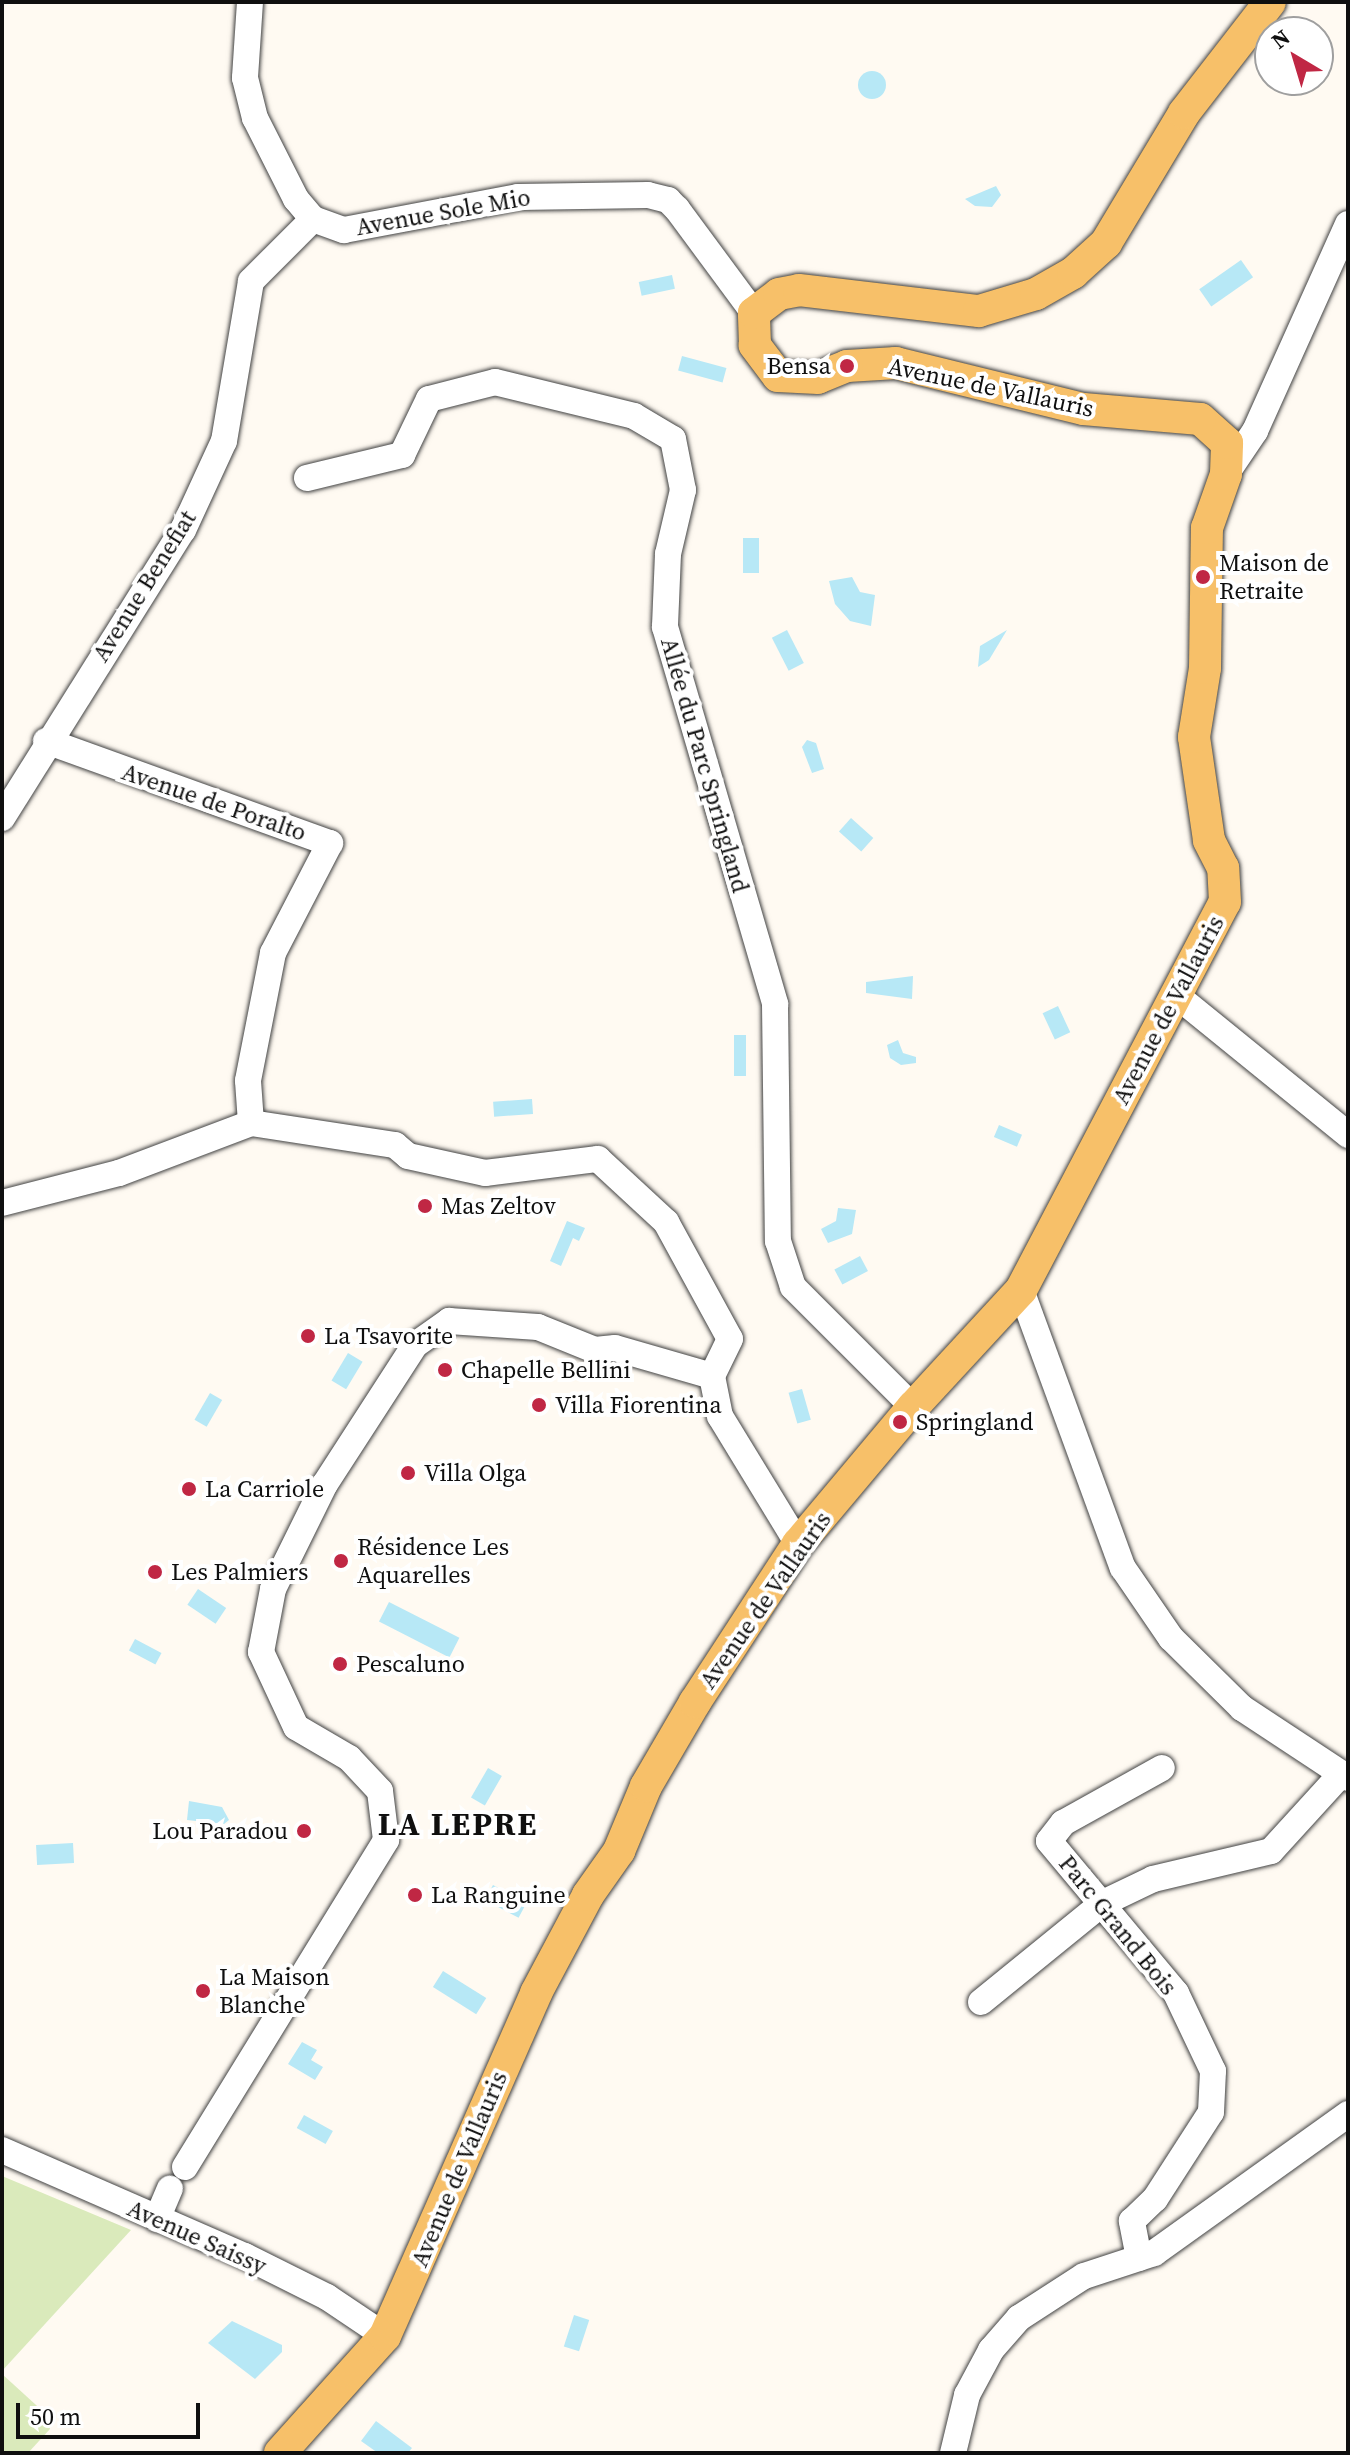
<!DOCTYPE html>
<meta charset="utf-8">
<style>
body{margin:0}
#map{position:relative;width:1350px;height:2455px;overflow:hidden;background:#fffaf2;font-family:"Source Serif 4",serif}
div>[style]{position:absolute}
.green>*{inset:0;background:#daeabb}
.water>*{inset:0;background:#b7e8f6;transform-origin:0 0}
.round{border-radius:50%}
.roads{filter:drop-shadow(0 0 2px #424242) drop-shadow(0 0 2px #424242)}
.minor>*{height:26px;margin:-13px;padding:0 13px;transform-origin:13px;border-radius:13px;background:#fff}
.major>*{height:32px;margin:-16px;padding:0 16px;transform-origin:16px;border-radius:16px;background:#f7c069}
.dots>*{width:22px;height:22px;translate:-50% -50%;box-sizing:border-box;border:4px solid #fff;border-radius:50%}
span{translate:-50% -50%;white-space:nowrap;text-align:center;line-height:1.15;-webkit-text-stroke:8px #fff;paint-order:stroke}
.street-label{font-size:24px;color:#0f0f0f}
.poi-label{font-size:24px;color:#0f0f0f}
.right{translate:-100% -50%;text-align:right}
.left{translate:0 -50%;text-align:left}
.district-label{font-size:32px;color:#0f0f0f;font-weight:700;letter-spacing:2px}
.frame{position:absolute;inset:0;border:4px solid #0f0f0f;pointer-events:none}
.north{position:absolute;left:1254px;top:16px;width:80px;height:80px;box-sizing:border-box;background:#fff;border:2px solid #9f9f9f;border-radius:50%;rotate:322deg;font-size:22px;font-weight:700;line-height:32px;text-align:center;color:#0f0f0f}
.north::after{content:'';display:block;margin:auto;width:28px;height:36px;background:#c02744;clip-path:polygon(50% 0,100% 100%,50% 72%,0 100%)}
.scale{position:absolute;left:16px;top:2403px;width:184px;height:36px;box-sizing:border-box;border:4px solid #0f0f0f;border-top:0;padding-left:10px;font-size:24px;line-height:28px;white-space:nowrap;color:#0f0f0f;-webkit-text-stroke:6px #fff;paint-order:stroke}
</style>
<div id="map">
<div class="green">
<i style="clip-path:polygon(2px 2176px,131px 2230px,2px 2371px)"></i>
<i style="clip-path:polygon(2px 2374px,47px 2415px,50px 2429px,28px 2453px,2px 2453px)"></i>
</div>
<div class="water">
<i class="round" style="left:858px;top:71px;width:28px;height:28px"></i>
<i style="clip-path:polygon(996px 186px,1001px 195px,992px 207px,975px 206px,965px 199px)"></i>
<i style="left:1241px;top:260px;width:21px;height:51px;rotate:55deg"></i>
<i style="left:672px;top:275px;width:14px;height:34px;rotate:78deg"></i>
<i style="left:682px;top:356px;width:46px;height:15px;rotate:15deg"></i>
<i style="left:743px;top:538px;width:16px;height:35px"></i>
<i style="clip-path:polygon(852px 577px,860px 592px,875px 595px,871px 626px,850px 621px,835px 604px,829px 581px)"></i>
<i style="left:787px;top:630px;width:37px;height:17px;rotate:63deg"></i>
<i style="clip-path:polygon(1007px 630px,989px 660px,978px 667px,980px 646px)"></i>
<i style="clip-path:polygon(807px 740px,816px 743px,824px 769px,812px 773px,802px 747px)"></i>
<i style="left:851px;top:818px;width:30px;height:18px;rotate:42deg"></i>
<i style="clip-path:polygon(913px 976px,912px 999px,866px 993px,866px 982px)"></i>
<i style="left:1058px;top:1006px;width:29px;height:17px;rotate:65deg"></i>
<i style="left:734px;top:1035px;width:12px;height:41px"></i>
<i style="clip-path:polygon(898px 1040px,903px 1053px,916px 1057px,916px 1063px,901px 1065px,890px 1058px,887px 1045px)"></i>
<i style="left:532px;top:1099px;width:15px;height:39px;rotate:86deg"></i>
<i style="left:999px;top:1125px;width:25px;height:13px;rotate:23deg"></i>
<i style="clip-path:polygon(838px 1208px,856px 1210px,852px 1234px,828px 1243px,821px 1229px,836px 1221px)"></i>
<i style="clip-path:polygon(567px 1221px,585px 1228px,579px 1241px,573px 1238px,561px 1266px,550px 1261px)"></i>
<i style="left:860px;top:1256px;width:17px;height:29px;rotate:62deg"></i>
<i style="left:348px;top:1353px;width:17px;height:32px;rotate:31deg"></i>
<i style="left:802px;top:1389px;width:32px;height:14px;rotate:74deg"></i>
<i style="left:210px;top:1393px;width:14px;height:31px;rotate:30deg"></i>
<i style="left:198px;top:1589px;width:34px;height:19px;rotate:34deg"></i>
<i style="left:389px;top:1602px;width:79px;height:22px;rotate:27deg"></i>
<i style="left:135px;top:1639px;width:30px;height:13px;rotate:28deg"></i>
<i style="left:488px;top:1768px;width:16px;height:34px;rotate:30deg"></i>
<i style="clip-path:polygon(189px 1801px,222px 1807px,229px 1820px,224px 1824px,187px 1820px)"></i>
<i style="left:73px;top:1843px;width:20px;height:37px;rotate:87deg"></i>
<i style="left:493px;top:1885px;width:38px;height:17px;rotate:28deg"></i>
<i style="left:443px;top:1971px;width:51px;height:19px;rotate:32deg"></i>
<i style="clip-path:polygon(302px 2042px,317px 2050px,311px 2060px,323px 2067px,315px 2080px,288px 2064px)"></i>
<i style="left:304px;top:2115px;width:33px;height:15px;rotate:29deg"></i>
<i style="left:574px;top:2315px;width:16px;height:33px;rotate:18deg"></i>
<i style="clip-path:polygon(232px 2321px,282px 2345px,282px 2352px,255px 2379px,208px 2343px)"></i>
<i style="clip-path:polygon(376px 2421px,412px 2448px,408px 2453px,378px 2453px,361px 2441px)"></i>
</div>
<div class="roads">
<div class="minor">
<i style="left:250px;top:2px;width:76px;rotate:93.8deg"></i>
<i style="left:245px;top:78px;width:41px;rotate:76deg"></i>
<i style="left:255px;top:118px;width:91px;rotate:63.2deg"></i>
<i style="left:296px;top:199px;width:26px;rotate:50deg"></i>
<i style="left:313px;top:219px;width:33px;rotate:20deg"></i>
<i style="left:344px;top:230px;width:177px;rotate:-10.7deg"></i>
<i style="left:518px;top:197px;width:130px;rotate:-0.9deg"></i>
<i style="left:648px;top:195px;width:21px;rotate:14deg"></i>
<i style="left:668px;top:200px;width:13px;rotate:45deg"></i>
<i style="left:677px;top:209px;width:129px;rotate:53.5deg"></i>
<i style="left:1226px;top:474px;width:52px;rotate:-56deg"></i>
<i style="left:1255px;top:431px;width:227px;rotate:-65.8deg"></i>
<i style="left:307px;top:478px;width:98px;rotate:-13.6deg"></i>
<i style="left:402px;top:455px;width:62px;rotate:-64.3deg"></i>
<i style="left:429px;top:399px;width:68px;rotate:-14.4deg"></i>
<i style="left:495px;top:382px;width:143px;rotate:13.7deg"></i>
<i style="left:634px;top:416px;width:45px;rotate:30.5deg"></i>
<i style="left:673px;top:439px;width:52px;rotate:78.9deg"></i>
<i style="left:683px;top:490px;width:66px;rotate:103.2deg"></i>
<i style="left:668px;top:554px;width:73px;rotate:92.4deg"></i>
<i style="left:665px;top:627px;width:393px;rotate:73.7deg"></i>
<i style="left:775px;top:1004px;width:237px;rotate:89.3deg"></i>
<i style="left:778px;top:1241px;width:48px;rotate:71.9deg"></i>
<i style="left:793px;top:1287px;width:170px;rotate:45deg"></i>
<i style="left:46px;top:741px;width:302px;rotate:19.8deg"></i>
<i style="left:330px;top:843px;width:124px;rotate:117.4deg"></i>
<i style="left:273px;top:953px;width:130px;rotate:101.1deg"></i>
<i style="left:248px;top:1081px;width:42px;rotate:85.9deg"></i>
<i style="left:2px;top:818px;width:340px;rotate:-57.9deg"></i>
<i style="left:183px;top:530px;width:98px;rotate:-65.3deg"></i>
<i style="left:224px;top:441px;width:162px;rotate:-80.4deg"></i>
<i style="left:251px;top:281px;width:88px;rotate:-45deg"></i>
<i style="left:1176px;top:995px;width:222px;rotate:39.1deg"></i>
<i style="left:2px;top:1203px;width:121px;rotate:-14.4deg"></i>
<i style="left:119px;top:1173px;width:141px;rotate:-20.7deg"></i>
<i style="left:251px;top:1123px;width:146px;rotate:8.7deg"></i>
<i style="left:395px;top:1145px;width:17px;rotate:40deg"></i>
<i style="left:408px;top:1156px;width:79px;rotate:12.4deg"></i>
<i style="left:485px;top:1173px;width:114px;rotate:-7.1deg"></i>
<i style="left:598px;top:1159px;width:93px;rotate:42.8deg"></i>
<i style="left:666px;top:1222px;width:133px;rotate:61.3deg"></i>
<i style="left:730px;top:1339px;width:41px;rotate:115.9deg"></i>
<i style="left:712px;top:1376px;width:41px;rotate:78.7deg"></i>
<i style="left:720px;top:1416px;width:150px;rotate:58.6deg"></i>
<i style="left:1021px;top:1290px;width:296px;rotate:69.9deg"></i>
<i style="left:1123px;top:1568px;width:85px;rotate:55.6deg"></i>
<i style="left:1171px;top:1638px;width:100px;rotate:44.6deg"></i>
<i style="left:1242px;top:1708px;width:127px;rotate:33.4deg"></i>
<i style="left:981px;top:2002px;width:157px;rotate:-39.1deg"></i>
<i style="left:1103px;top:1903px;width:55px;rotate:-25.6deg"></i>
<i style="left:1153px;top:1879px;width:121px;rotate:-13.3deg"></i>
<i style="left:1271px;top:1851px;width:95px;rotate:-47.6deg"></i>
<i style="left:2px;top:2150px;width:265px;rotate:23.6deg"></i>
<i style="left:245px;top:2256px;width:92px;rotate:26.6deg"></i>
<i style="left:327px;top:2297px;width:70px;rotate:33.9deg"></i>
<i style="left:185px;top:2167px;width:384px;rotate:-58.4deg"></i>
<i style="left:386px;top:1840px;width:49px;rotate:-97deg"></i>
<i style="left:380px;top:1791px;width:45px;rotate:-133.2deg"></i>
<i style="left:349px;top:1758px;width:61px;rotate:-149.7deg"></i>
<i style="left:296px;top:1727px;width:83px;rotate:-115deg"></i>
<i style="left:261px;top:1652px;width:64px;rotate:-79.2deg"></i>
<i style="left:273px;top:1589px;width:117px;rotate:-63.7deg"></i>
<i style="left:325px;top:1484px;width:166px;rotate:-57.1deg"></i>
<i style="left:415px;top:1345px;width:42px;rotate:-35.2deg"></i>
<i style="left:449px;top:1321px;width:89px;rotate:3.9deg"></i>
<i style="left:538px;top:1327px;width:61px;rotate:22deg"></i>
<i style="left:595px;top:1350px;width:20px;rotate:-6deg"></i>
<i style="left:615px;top:1348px;width:101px;rotate:16.1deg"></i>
<i style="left:157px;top:2219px;width:33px;rotate:-67deg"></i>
<i style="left:1139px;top:2258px;width:38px;rotate:-101deg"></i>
<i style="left:1132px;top:2221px;width:32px;rotate:-44deg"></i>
<i style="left:1155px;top:2199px;width:103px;rotate:-57.2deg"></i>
<i style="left:1211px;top:2112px;width:41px;rotate:-87.2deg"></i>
<i style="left:1213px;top:2071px;width:86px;rotate:-115.4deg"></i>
<i style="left:1176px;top:1993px;width:198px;rotate:-129.9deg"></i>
<i style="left:1049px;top:1841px;width:23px;rotate:-52deg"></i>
<i style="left:1063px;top:1823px;width:113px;rotate:-29.1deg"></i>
<i style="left:953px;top:2453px;width:60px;rotate:-76.4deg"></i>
<i style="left:967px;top:2395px;width:51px;rotate:-61.9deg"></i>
<i style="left:991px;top:2350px;width:43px;rotate:-48.8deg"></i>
<i style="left:1019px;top:2318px;width:77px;rotate:-32.9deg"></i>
<i style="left:1084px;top:2276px;width:74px;rotate:-18.2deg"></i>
<i style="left:1154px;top:2253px;width:239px;rotate:-35.6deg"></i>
</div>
<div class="major">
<i style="left:280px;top:2453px;width:157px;rotate:-48.1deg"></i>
<i style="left:385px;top:2336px;width:375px;rotate:-66.2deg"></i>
<i style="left:536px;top:1993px;width:111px;rotate:-62deg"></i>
<i style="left:588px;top:1895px;width:54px;rotate:-54.8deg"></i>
<i style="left:619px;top:1851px;width:70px;rotate:-67.4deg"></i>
<i style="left:646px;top:1786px;width:97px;rotate:-59.7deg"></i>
<i style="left:695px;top:1702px;width:189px;rotate:-56.9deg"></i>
<i style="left:798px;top:1544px;width:179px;rotate:-50deg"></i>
<i style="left:913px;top:1407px;width:159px;rotate:-47.3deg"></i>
<i style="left:1021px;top:1290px;width:438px;rotate:-62.3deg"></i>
<i style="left:1225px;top:902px;width:34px;rotate:-93deg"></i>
<i style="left:1223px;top:868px;width:31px;rotate:-117deg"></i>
<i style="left:1209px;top:840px;width:104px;rotate:-98.3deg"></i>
<i style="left:1194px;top:737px;width:70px;rotate:-80.9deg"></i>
<i style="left:1205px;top:668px;width:140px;rotate:-89.2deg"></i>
<i style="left:1207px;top:528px;width:57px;rotate:-70.6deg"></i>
<i style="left:1226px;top:474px;width:31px;rotate:-88deg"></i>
<i style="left:1227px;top:443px;width:36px;rotate:-138deg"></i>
<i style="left:1200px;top:419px;width:117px;rotate:-175.1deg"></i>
<i style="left:1083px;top:409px;width:193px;rotate:-166.2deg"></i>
<i style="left:896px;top:363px;width:49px;rotate:176.5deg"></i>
<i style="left:847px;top:366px;width:31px;rotate:158deg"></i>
<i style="left:818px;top:378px;width:40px;rotate:-177.1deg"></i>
<i style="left:778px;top:376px;width:39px;rotate:-127deg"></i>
<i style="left:755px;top:345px;width:32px;rotate:-92deg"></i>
<i style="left:754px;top:313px;width:31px;rotate:-37deg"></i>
<i style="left:779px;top:294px;width:20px;rotate:-11deg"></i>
<i style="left:799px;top:290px;width:181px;rotate:6.7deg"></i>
<i style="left:979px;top:311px;width:59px;rotate:-16.6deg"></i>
<i style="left:1036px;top:294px;width:43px;rotate:-29.6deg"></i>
<i style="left:1073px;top:273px;width:45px;rotate:-42.3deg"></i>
<i style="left:1106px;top:243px;width:152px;rotate:-59deg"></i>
<i style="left:1184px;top:113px;width:140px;rotate:-52.2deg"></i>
</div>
</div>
<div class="dots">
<i style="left:847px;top:366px;background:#c02744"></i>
<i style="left:1203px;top:577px;background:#c02744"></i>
<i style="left:425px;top:1206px;background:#c02744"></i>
<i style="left:308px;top:1336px;background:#c02744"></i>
<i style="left:445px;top:1370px;background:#c02744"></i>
<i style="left:539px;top:1405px;background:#c02744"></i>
<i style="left:900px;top:1422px;background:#c02744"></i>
<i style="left:408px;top:1473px;background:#c02744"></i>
<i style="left:189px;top:1489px;background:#c02744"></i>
<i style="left:341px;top:1561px;background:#c02744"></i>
<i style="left:155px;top:1572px;background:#c02744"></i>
<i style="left:340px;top:1664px;background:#c02744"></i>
<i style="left:304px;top:1831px;background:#c02744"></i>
<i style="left:415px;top:1895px;background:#c02744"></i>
<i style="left:203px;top:1991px;background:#c02744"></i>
</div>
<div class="street-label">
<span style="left:443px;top:212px;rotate:-10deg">Avenue Sole Mio</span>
<span style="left:991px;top:387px;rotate:12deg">Avenue de Vallauris</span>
<span style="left:144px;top:586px;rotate:-58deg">Avenue Benefiat</span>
<span style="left:705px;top:765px;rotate:74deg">Allée du Parc Springland</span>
<span style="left:214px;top:802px;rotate:19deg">Avenue de Poralto</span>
<span style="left:1168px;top:1010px;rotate:-62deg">Avenue de Vallauris</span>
<span style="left:765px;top:1600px;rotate:-55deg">Avenue de Vallauris</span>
<span style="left:1118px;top:1925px;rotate:51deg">Parc Grand Bois</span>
<span style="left:459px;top:2169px;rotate:-67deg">Avenue de Vallauris</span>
<span style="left:197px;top:2237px;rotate:24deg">Avenue Saissy</span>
</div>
<div class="poi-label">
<span class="right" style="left:831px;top:366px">Bensa</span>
<span class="left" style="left:1219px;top:577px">Maison de<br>Retraite</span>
<span class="left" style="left:441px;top:1206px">Mas Zeltov</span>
<span class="left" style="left:324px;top:1336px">La Tsavorite</span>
<span class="left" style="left:461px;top:1370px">Chapelle Bellini</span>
<span class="left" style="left:555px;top:1405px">Villa Fiorentina</span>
<span class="left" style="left:916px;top:1422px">Springland</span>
<span class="left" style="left:424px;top:1473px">Villa Olga</span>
<span class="left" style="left:205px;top:1489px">La Carriole</span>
<span class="left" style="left:357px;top:1561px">Résidence Les<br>Aquarelles</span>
<span class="left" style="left:171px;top:1572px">Les Palmiers</span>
<span class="left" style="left:356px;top:1664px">Pescaluno</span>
<span class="right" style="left:288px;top:1831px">Lou Paradou</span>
<span class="left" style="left:431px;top:1895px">La Ranguine</span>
<span class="left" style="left:219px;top:1991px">La Maison<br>Blanche</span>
</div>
<div class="district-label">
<span style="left:458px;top:1824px">LA LEPRE</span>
</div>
<div class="frame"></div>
<div class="north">N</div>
<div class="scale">50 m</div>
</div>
